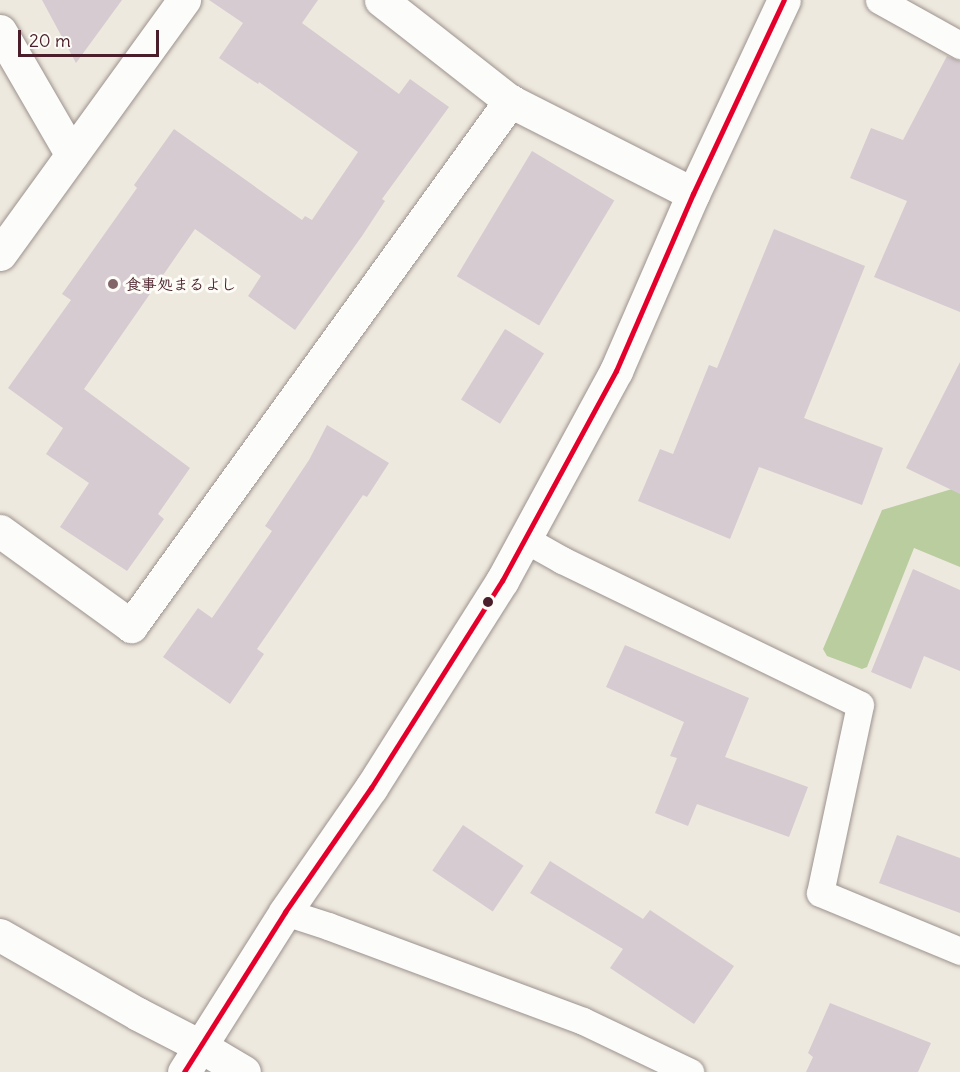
<!DOCTYPE html>
<meta charset="utf-8">
<style>
body{margin:0}
#map{position:relative;width:960px;height:1072px;overflow:hidden;background:#eee9de;font-family:Delius,"Klee One",sans-serif}
div>[style]{position:absolute}
.forest>*{inset:0;background:#bacd9f}
.building>*{inset:0;background:#d5cbd1;transform-origin:0 0}
.roads{filter:drop-shadow(0 0 2px #9c928e) drop-shadow(0 0 2px #9c928e)}
.service>*{height:27px;margin:-13.5px;padding:0 13.5px;transform-origin:13.5px;border-radius:13.5px;background:#fcfcfa}
.minor>*{height:33px;margin:-16.5px;padding:0 16.5px;transform-origin:16.5px;border-radius:16.5px;background:#fcfcfa}
.tertiary>*{height:33px;margin:-16.5px;padding:0 16.5px;transform-origin:16.5px;border-radius:16.5px;background:#fcfcfa}
.primary>*{height:33px;margin:-16.5px;padding:0 16.5px;transform-origin:16.5px;border-radius:16.5px;background:#fcfcfa}
.bus-1>*{height:4.5px;margin:-2.25px;padding:0 2.25px;transform-origin:2.25px;border-radius:2.25px;background:#e4002b}
.dots>*{width:16px;height:16px;translate:-50% -50%;box-sizing:border-box;border:3px solid #fdfcf7;border-radius:50%}
span{translate:-50% -50%;white-space:nowrap;text-align:center;line-height:1.15;-webkit-text-stroke:6px #fdfcf7;paint-order:stroke}
.poi-label{font-size:16px;color:#4a1f2b;font-weight:700}
.left{translate:0 -50%;text-align:left}
.scale{position:absolute;left:18px;top:30px;width:141px;height:27px;box-sizing:border-box;border:3px solid #4a1f2b;border-top:0;padding-left:8px;font-size:18px;line-height:21px;white-space:nowrap;color:#4a1f2b;-webkit-text-stroke:4px #fdfcf7;paint-order:stroke}
</style>
<div id="map">
<div class="forest">
<i style="clip-path:polygon(960px 474px,960px 567px,914px 548px,867px 667px,862px 669px,827px 656px,823px 649px,882px 510px,952px 489px)"></i>
</div>
<div class="building">
<i style="clip-path:polygon(42px 0,122px 0,76px 63px)"></i>
<i style="clip-path:polygon(209px 0,318px 0,302px 23px,399px 94px,410px 79px,449px 107px,382px 199px,385px 201px,362px 236px,295px 330px,248px 296px,261px 276px,195px 229px,84px 389px,190px 468px,158px 514px,164px 519px,127px 571px,60px 527px,89px 483px,46px 454px,63px 428px,8px 388px,71px 300px,62px 294px,137px 188px,134px 185px,174px 129px,302px 220px,305px 216px,312px 220px,358px 152px,259px 82px,258px 84px,219px 58px,243px 23px)"></i>
<i style="clip-path:polygon(947px 56px,960px 61px,960px 312px,874px 277px,907px 201px,850px 178px,871px 128px,903px 140px)"></i>
<i style="left:532px;top:151px;width:96px;height:146px;rotate:31deg"></i>
<i style="clip-path:polygon(774px 229px,865px 266px,804px 418px,883px 448px,862px 505px,759px 467px,730px 539px,638px 501px,660px 449px,673px 454px,709px 365px,717px 368px)"></i>
<i style="left:505px;top:329px;width:46px;height:83px;rotate:32deg"></i>
<i style="clip-path:polygon(960px 362px,960px 494px,906px 468px)"></i>
<i style="clip-path:polygon(327px 425px,389px 463px,367px 497px,363px 495px,257px 649px,264px 654px,230px 704px,163px 657px,198px 608px,212px 618px,272px 531px,265px 526px,309px 460px)"></i>
<i style="clip-path:polygon(913px 569px,960px 590px,960px 671px,924px 656px,911px 689px,871px 672px)"></i>
<i style="clip-path:polygon(625px 645px,749px 698px,725px 757px,808px 787px,789px 837px,697px 804px,688px 826px,655px 813px,677px 758px,670px 756px,684px 722px,606px 687px)"></i>
<i style="left:463px;top:825px;width:73px;height:55px;rotate:34deg"></i>
<i style="clip-path:polygon(897px 835px,960px 858px,960px 913px,879px 883px)"></i>
<i style="clip-path:polygon(550px 861px,643px 919px,650px 910px,734px 966px,694px 1024px,610px 968px,623px 949px,530px 893px)"></i>
<i style="clip-path:polygon(830px 1003px,931px 1043px,918px 1072px,806px 1072px,813px 1057px,808px 1053px)"></i>
</div>
<div class="roads">
<div class="service">
<i style="left:879px;top:0;width:93px;rotate:29.1deg"></i>
<i style="left:523px;top:538px;width:45px;rotate:29.4deg"></i>
<i style="left:562px;top:560px;width:331px;rotate:25.9deg"></i>
<i style="left:860px;top:705px;width:192px;rotate:102deg"></i>
<i style="left:820px;top:893px;width:152px;rotate:22.5deg"></i>
<i style="left:285px;top:912px;width:45px;rotate:18deg"></i>
<i style="left:328px;top:926px;width:272px;rotate:20.4deg"></i>
<i style="left:583px;top:1021px;width:119px;rotate:25.5deg"></i>
</div>
<div class="minor">
<i style="left:381px;top:0;width:164px;rotate:38.1deg"></i>
<i style="left:510px;top:101px;width:205px;rotate:26.9deg"></i>
<i style="left:0;top:31px;width:143px;rotate:59.9deg"></i>
<i style="left:0;top:254px;width:314px;rotate:-54.1deg"></i>
<i style="left:0;top:531px;width:162px;rotate:35.9deg"></i>
<i style="left:131px;top:626px;width:648px;rotate:-54.17deg"></i>
</div>
<div class="tertiary">
<i style="left:0;top:935px;width:159px;rotate:29.8deg"></i>
<i style="left:138px;top:1014px;width:70px;rotate:27.3deg"></i>
</div>
<div class="primary">
<i style="left:200px;top:1046px;width:51px;rotate:30.6deg"></i>
<i style="left:184px;top:1072px;width:189px;rotate:-57.7deg"></i>
<i style="left:285px;top:912px;width:151px;rotate:-55.3deg"></i>
<i style="left:371px;top:788px;width:245px;rotate:-57.7deg"></i>
<i style="left:502px;top:581px;width:239px;rotate:-61.5deg"></i>
<i style="left:616px;top:371px;width:193px;rotate:-66.5deg"></i>
<i style="left:693px;top:194px;width:214px;rotate:-64.9deg"></i>
</div>
</div>
<div class="bus-1">
<i style="left:184px;top:1072px;width:189px;rotate:-57.7deg"></i>
<i style="left:285px;top:912px;width:151px;rotate:-55.3deg"></i>
<i style="left:371px;top:788px;width:245px;rotate:-57.7deg"></i>
<i style="left:502px;top:581px;width:239px;rotate:-61.5deg"></i>
<i style="left:616px;top:371px;width:193px;rotate:-66.5deg"></i>
<i style="left:693px;top:194px;width:214px;rotate:-64.9deg"></i>
</div>
<div class="dots">
<i style="left:113px;top:284px;background:#83666a"></i>
<i style="left:488px;top:602px;background:#4a1f2b"></i>
</div>
<div class="poi-label">
<span class="left" style="left:125px;top:284px">食事処まるよし</span>
</div>
<div class="scale">20 m</div>
</div>
